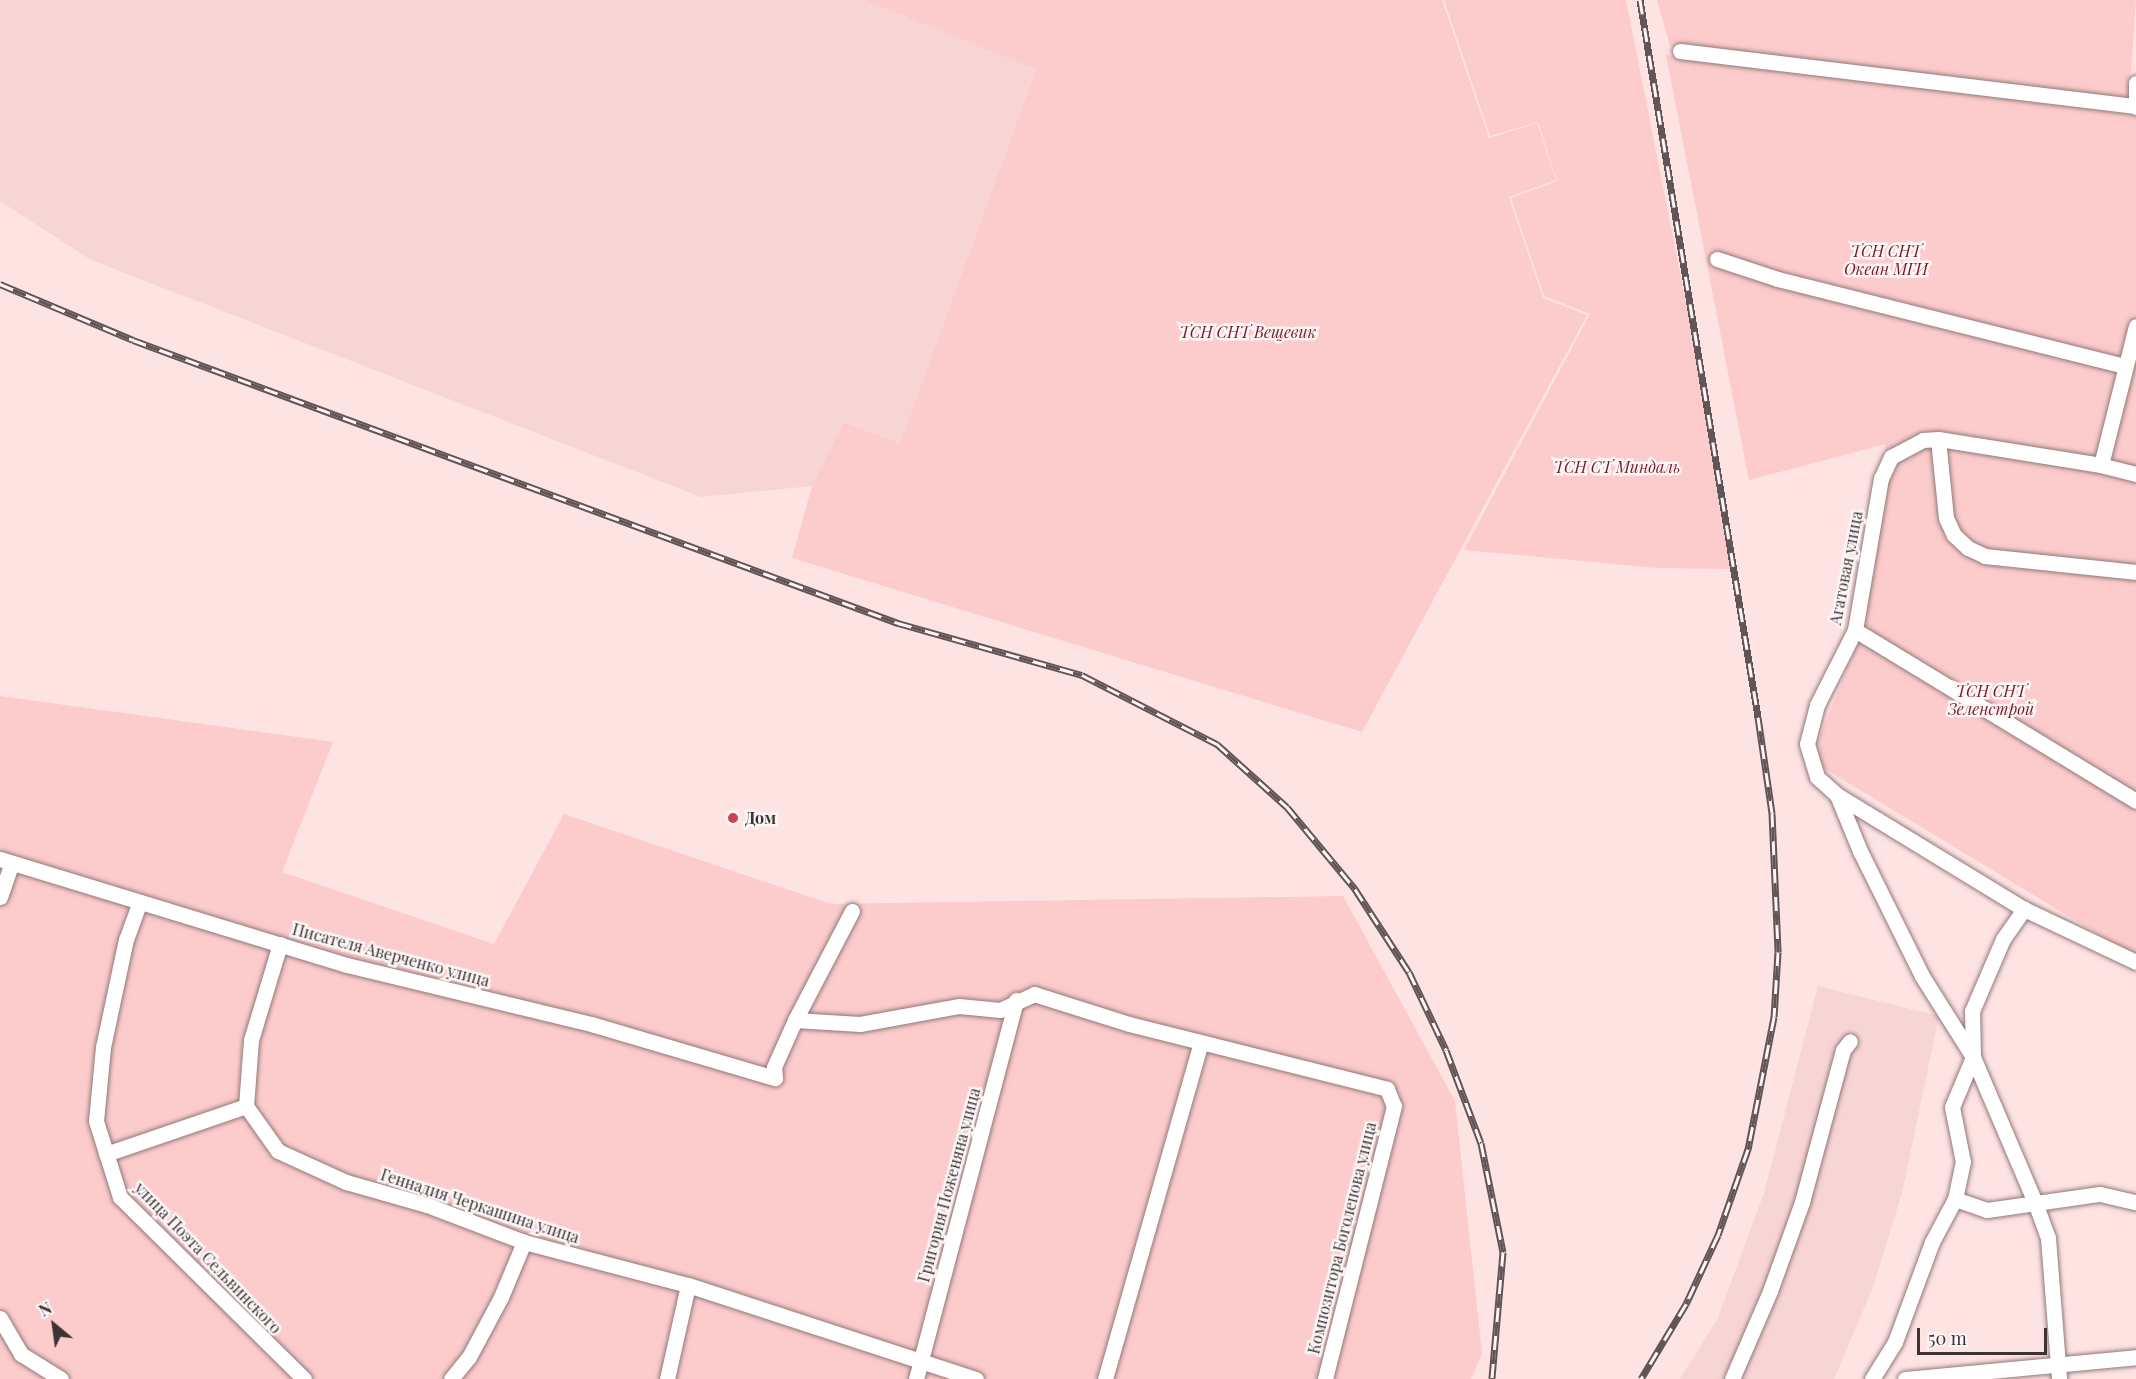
<!DOCTYPE html>
<meta charset="utf-8">
<style>
body{margin:0}
#map{position:relative;width:2136px;height:1379px;overflow:hidden;background:#fee3e3;font-family:"Playfair Display",serif}
div>[style]{position:absolute}
.built>*{inset:0;background:#f7d5d4}
.green>*{inset:0;background:#fccbcb}
.roads{filter:drop-shadow(0 0 2px #917979) drop-shadow(0 0 2px #917979)}
.minor>*{height:15px;margin:-7.5px;padding:0 7.5px;transform-origin:7.5px;border-radius:7.5px;background:#fff}
.rail>*{height:7px;margin-top:-3.5px;transform-origin:0;background:repeating-linear-gradient(90deg,#fcf6f6 0 14px,#625555 0 28px);box-sizing:border-box;border-block:2px solid #625555}
.dots>*{width:16px;height:16px;translate:-50% -50%;box-sizing:border-box;border:3px solid #fcf6f6;border-radius:50%}
span{translate:-50% -50%;white-space:nowrap;text-align:center;line-height:1.15;-webkit-text-stroke:5px #fcf6f6;paint-order:stroke}
.park-label{font-size:16px;color:#791826;font-style:italic}
.street-label{font-size:16px;color:#3d3333}
.poi-label{font-size:16px;color:#3d3333;font-weight:700}
.left{translate:0 -50%;text-align:left}
.north{position:absolute;left:24px;top:1295px;width:60px;height:60px;-webkit-text-stroke:4px #fcf6f6;paint-order:stroke;rotate:331deg;font-size:16px;font-weight:700;line-height:24px;text-align:center;color:#3d3333}
.north::after{content:'';display:block;margin:auto;width:21px;height:27px;background:#3d3333;clip-path:polygon(50% 0,100% 100%,50% 72%,0 100%)}
.scale{position:absolute;left:1917px;top:1328px;width:130px;height:27px;box-sizing:border-box;border:3px solid #3d3333;border-top:0;padding-left:8px;font-size:18px;line-height:21px;white-space:nowrap;color:#3d3333;-webkit-text-stroke:4px #fcf6f6;paint-order:stroke}
</style>
<div id="map">
<div class="built">
<i style="clip-path:polygon(0 0,864px 0,1036px 68px,900px 443px,845px 422px,812px 486px,701px 497px,91px 260px,0 201px)"></i>
<i style="clip-path:polygon(1818px 986px,1939px 1016px,1902px 1193px,1873px 1287px,1834px 1379px,1680px 1379px,1717px 1320px,1764px 1193px)"></i>
</div>
<div class="green">
<i style="clip-path:polygon(864px 0,1442px 0,1489px 138px,1537px 123px,1556px 180px,1509px 197px,1543px 298px,1587px 315px,1362px 732px,792px 558px,812px 486px,844px 422px,900px 443px,1036px 69px)"></i>
<i style="clip-path:polygon(1444px 0,1626px 0,1699px 368px,1731px 569px,1657px 568px,1464px 550px,1590px 314px,1544px 296px,1511px 198px,1557px 181px,1538px 122px,1490px 136px)"></i>
<i style="clip-path:polygon(1657px 0,2136px 0,2129px 100px,1670px 46px)"></i>
<i style="clip-path:polygon(1666px 55px,2136px 115px,2136px 957px,1822px 767px,1817px 743px,1858px 642px,1878px 534px,1886px 444px,1749px 480px)"></i>
<i style="clip-path:polygon(0 696px,333px 742px,282px 872px,494px 944px,564px 814px,831px 904px,1343px 896px,1455px 1101px,1482px 1354px,1471px 1379px,0 1379px)"></i>
</div>
<div class="roads">
<div class="minor">
<i style="left:1680px;top:51px;width:457px;rotate:6.9deg"></i>
<i style="left:2136px;top:83px;width:24px;rotate:90deg"></i>
<i style="left:1717px;top:259px;width:64px;rotate:18.2deg"></i>
<i style="left:1778px;top:279px;width:358px;rotate:14.1deg"></i>
<i style="left:1938px;top:439px;width:79px;rotate:84.2deg"></i>
<i style="left:1946px;top:518px;width:19px;rotate:65deg"></i>
<i style="left:1954px;top:535px;width:19px;rotate:43deg"></i>
<i style="left:1968px;top:548px;width:19px;rotate:25deg"></i>
<i style="left:1985px;top:556px;width:152px;rotate:6deg"></i>
<i style="left:2101px;top:465px;width:143px;rotate:-75.9deg"></i>
<i style="left:2136px;top:474px;width:36px;rotate:-166deg"></i>
<i style="left:2101px;top:465px;width:165px;rotate:-170.9deg"></i>
<i style="left:1938px;top:439px;width:15px;rotate:176deg"></i>
<i style="left:1923px;top:440px;width:36px;rotate:152deg"></i>
<i style="left:1891px;top:457px;width:23px;rotate:115deg"></i>
<i style="left:1881px;top:478px;width:154px;rotate:99.7deg"></i>
<i style="left:1855px;top:630px;width:84px;rotate:116.9deg"></i>
<i style="left:1817px;top:705px;width:40px;rotate:104.4deg"></i>
<i style="left:1807px;top:744px;width:34px;rotate:73deg"></i>
<i style="left:1817px;top:777px;width:27px;rotate:42deg"></i>
<i style="left:1837px;top:795px;width:219px;rotate:31.4deg"></i>
<i style="left:2024px;top:909px;width:124px;rotate:25.3deg"></i>
<i style="left:1855px;top:630px;width:329px;rotate:31.3deg"></i>
<i style="left:1837px;top:795px;width:61px;rotate:67.7deg"></i>
<i style="left:1860px;top:851px;width:140px;rotate:63.6deg"></i>
<i style="left:1922px;top:976px;width:96px;rotate:57.8deg"></i>
<i style="left:1973px;top:1057px;width:161px;rotate:66.9deg"></i>
<i style="left:2036px;top:1205px;width:35px;rotate:70deg"></i>
<i style="left:2048px;top:1238px;width:141px;rotate:85.5deg"></i>
<i style="left:0;top:859px;width:363px;rotate:17deg"></i>
<i style="left:347px;top:965px;width:251px;rotate:13.6deg"></i>
<i style="left:591px;top:1024px;width:192px;rotate:16.4deg"></i>
<i style="left:775px;top:1078px;width:11px;rotate:-95deg"></i>
<i style="left:774px;top:1067px;width:51px;rotate:-65.9deg"></i>
<i style="left:795px;top:1020px;width:123px;rotate:-62.4deg"></i>
<i style="left:0;top:897px;width:36px;rotate:-71deg"></i>
<i style="left:139px;top:904px;width:37px;rotate:110deg"></i>
<i style="left:126px;top:939px;width:110px;rotate:102deg"></i>
<i style="left:103px;top:1047px;width:74px;rotate:95.4deg"></i>
<i style="left:96px;top:1121px;width:80px;rotate:72.5deg"></i>
<i style="left:120px;top:1197px;width:259px;rotate:44.7deg"></i>
<i style="left:280px;top:944px;width:100px;rotate:106.8deg"></i>
<i style="left:251px;top:1040px;width:66px;rotate:94.3deg"></i>
<i style="left:246px;top:1106px;width:55px;rotate:54.6deg"></i>
<i style="left:278px;top:1151px;width:75px;rotate:24.5deg"></i>
<i style="left:346px;top:1182px;width:84px;rotate:15.9deg"></i>
<i style="left:427px;top:1205px;width:104px;rotate:20.9deg"></i>
<i style="left:524px;top:1242px;width:170px;rotate:14.7deg"></i>
<i style="left:688px;top:1285px;width:303px;rotate:18.1deg"></i>
<i style="left:795px;top:1020px;width:65px;rotate:3.5deg"></i>
<i style="left:860px;top:1024px;width:101px;rotate:-10.3deg"></i>
<i style="left:959px;top:1006px;width:41px;rotate:5.6deg"></i>
<i style="left:1000px;top:1010px;width:38px;rotate:-25deg"></i>
<i style="left:1034px;top:994px;width:100px;rotate:17.5deg"></i>
<i style="left:1129px;top:1024px;width:266px;rotate:14.1deg"></i>
<i style="left:1387px;top:1089px;width:18px;rotate:68deg"></i>
<i style="left:1394px;top:1106px;width:282px;rotate:104.2deg"></i>
<i style="left:106px;top:1154px;width:148px;rotate:-18.9deg"></i>
<i style="left:1955px;top:1199px;width:34px;rotate:19deg"></i>
<i style="left:1987px;top:1210px;width:114px;rotate:-8.1deg"></i>
<i style="left:2100px;top:1194px;width:37px;rotate:13deg"></i>
<i style="left:0;top:1318px;width:42px;rotate:59.7deg"></i>
<i style="left:21px;top:1354px;width:47px;rotate:32deg"></i>
<i style="left:451px;top:1379px;width:28px;rotate:-51deg"></i>
<i style="left:469px;top:1357px;width:68px;rotate:-61.9deg"></i>
<i style="left:501px;top:1297px;width:60px;rotate:-67.3deg"></i>
<i style="left:667px;top:1379px;width:96px;rotate:-77.4deg"></i>
<i style="left:916px;top:1379px;width:392px;rotate:-75.2deg"></i>
<i style="left:1105px;top:1379px;width:350px;rotate:-74.1deg"></i>
<i style="left:1732px;top:1379px;width:96px;rotate:-66.6deg"></i>
<i style="left:1770px;top:1291px;width:95px;rotate:-70.2deg"></i>
<i style="left:1802px;top:1202px;width:157px;rotate:-74.9deg"></i>
<i style="left:1843px;top:1050px;width:11px;rotate:-52deg"></i>
<i style="left:1872px;top:1379px;width:44px;rotate:-58.1deg"></i>
<i style="left:1895px;top:1342px;width:107px;rotate:-69.7deg"></i>
<i style="left:1932px;top:1242px;width:49px;rotate:-61.9deg"></i>
<i style="left:1955px;top:1199px;width:38px;rotate:-78deg"></i>
<i style="left:1963px;top:1162px;width:56px;rotate:-101.3deg"></i>
<i style="left:1952px;top:1107px;width:54px;rotate:-67.2deg"></i>
<i style="left:1973px;top:1057px;width:46px;rotate:-91.2deg"></i>
<i style="left:1972px;top:1011px;width:78px;rotate:-66.7deg"></i>
<i style="left:2003px;top:939px;width:37px;rotate:-55deg"></i>
<i style="left:1905px;top:1379px;width:232px;rotate:-5.4deg"></i>
</div>
</div>
<div class="rail">
<i style="left:1640px;top:0;width:727px;rotate:80.65deg"></i>
<i style="left:1758px;top:717px;width:97px;rotate:81.7deg"></i>
<i style="left:1772px;top:813px;width:139px;rotate:87.5deg"></i>
<i style="left:1778px;top:952px;width:65px;rotate:93.5deg"></i>
<i style="left:1774px;top:1017px;width:135px;rotate:101.1deg"></i>
<i style="left:1748px;top:1149px;width:91px;rotate:109.2deg"></i>
<i style="left:1718px;top:1235px;width:76px;rotate:114.9deg"></i>
<i style="left:1686px;top:1304px;width:87px;rotate:121deg"></i>
<i style="left:0;top:284px;width:144px;rotate:22.8deg"></i>
<i style="left:133px;top:340px;width:816px;rotate:20.3deg"></i>
<i style="left:898px;top:623px;width:191px;rotate:15.8deg"></i>
<i style="left:1082px;top:675px;width:152px;rotate:27.1deg"></i>
<i style="left:1217px;top:744px;width:94px;rotate:42deg"></i>
<i style="left:1287px;top:807px;width:107px;rotate:50.3deg"></i>
<i style="left:1355px;top:889px;width:99px;rotate:57deg"></i>
<i style="left:1409px;top:972px;width:86px;rotate:64.6deg"></i>
<i style="left:1446px;top:1050px;width:99px;rotate:69.4deg"></i>
<i style="left:1481px;top:1143px;width:111px;rotate:78.6deg"></i>
<i style="left:1503px;top:1252px;width:127px;rotate:95deg"></i>
</div>
<div class="dots">
<i style="left:733px;top:818px;background:#cf3f4f"></i>
</div>
<div class="park-label">
<span style="left:1886px;top:260px">ТСН СНТ<br>Океан МГИ</span>
<span style="left:1248px;top:332px">ТСН СНТ Вещевик</span>
<span style="left:1617px;top:467px">ТСН СТ Миндаль</span>
<span style="left:1991px;top:700px">ТСН СНТ<br>Зеленстрой</span>
</div>
<div class="street-label">
<span style="left:1846px;top:568px;rotate:-79deg">Агатовая улица</span>
<span style="left:391px;top:955px;rotate:15deg">Писателя Аверченко улица</span>
<span style="left:949px;top:1185px;rotate:-75deg">Григория Поженяна улица</span>
<span style="left:480px;top:1206px;rotate:18deg">Геннадия Черкашина улица</span>
<span style="left:1342px;top:1238px;rotate:-76deg">Композитора Боголепова улица</span>
<span style="left:208px;top:1258px;rotate:46deg">улица Поэта Сельвинского</span>
</div>
<div class="poi-label">
<span class="left" style="left:745px;top:818px">Дом</span>
</div>
<div class="north">N</div>
<div class="scale">50 m</div>
</div>
